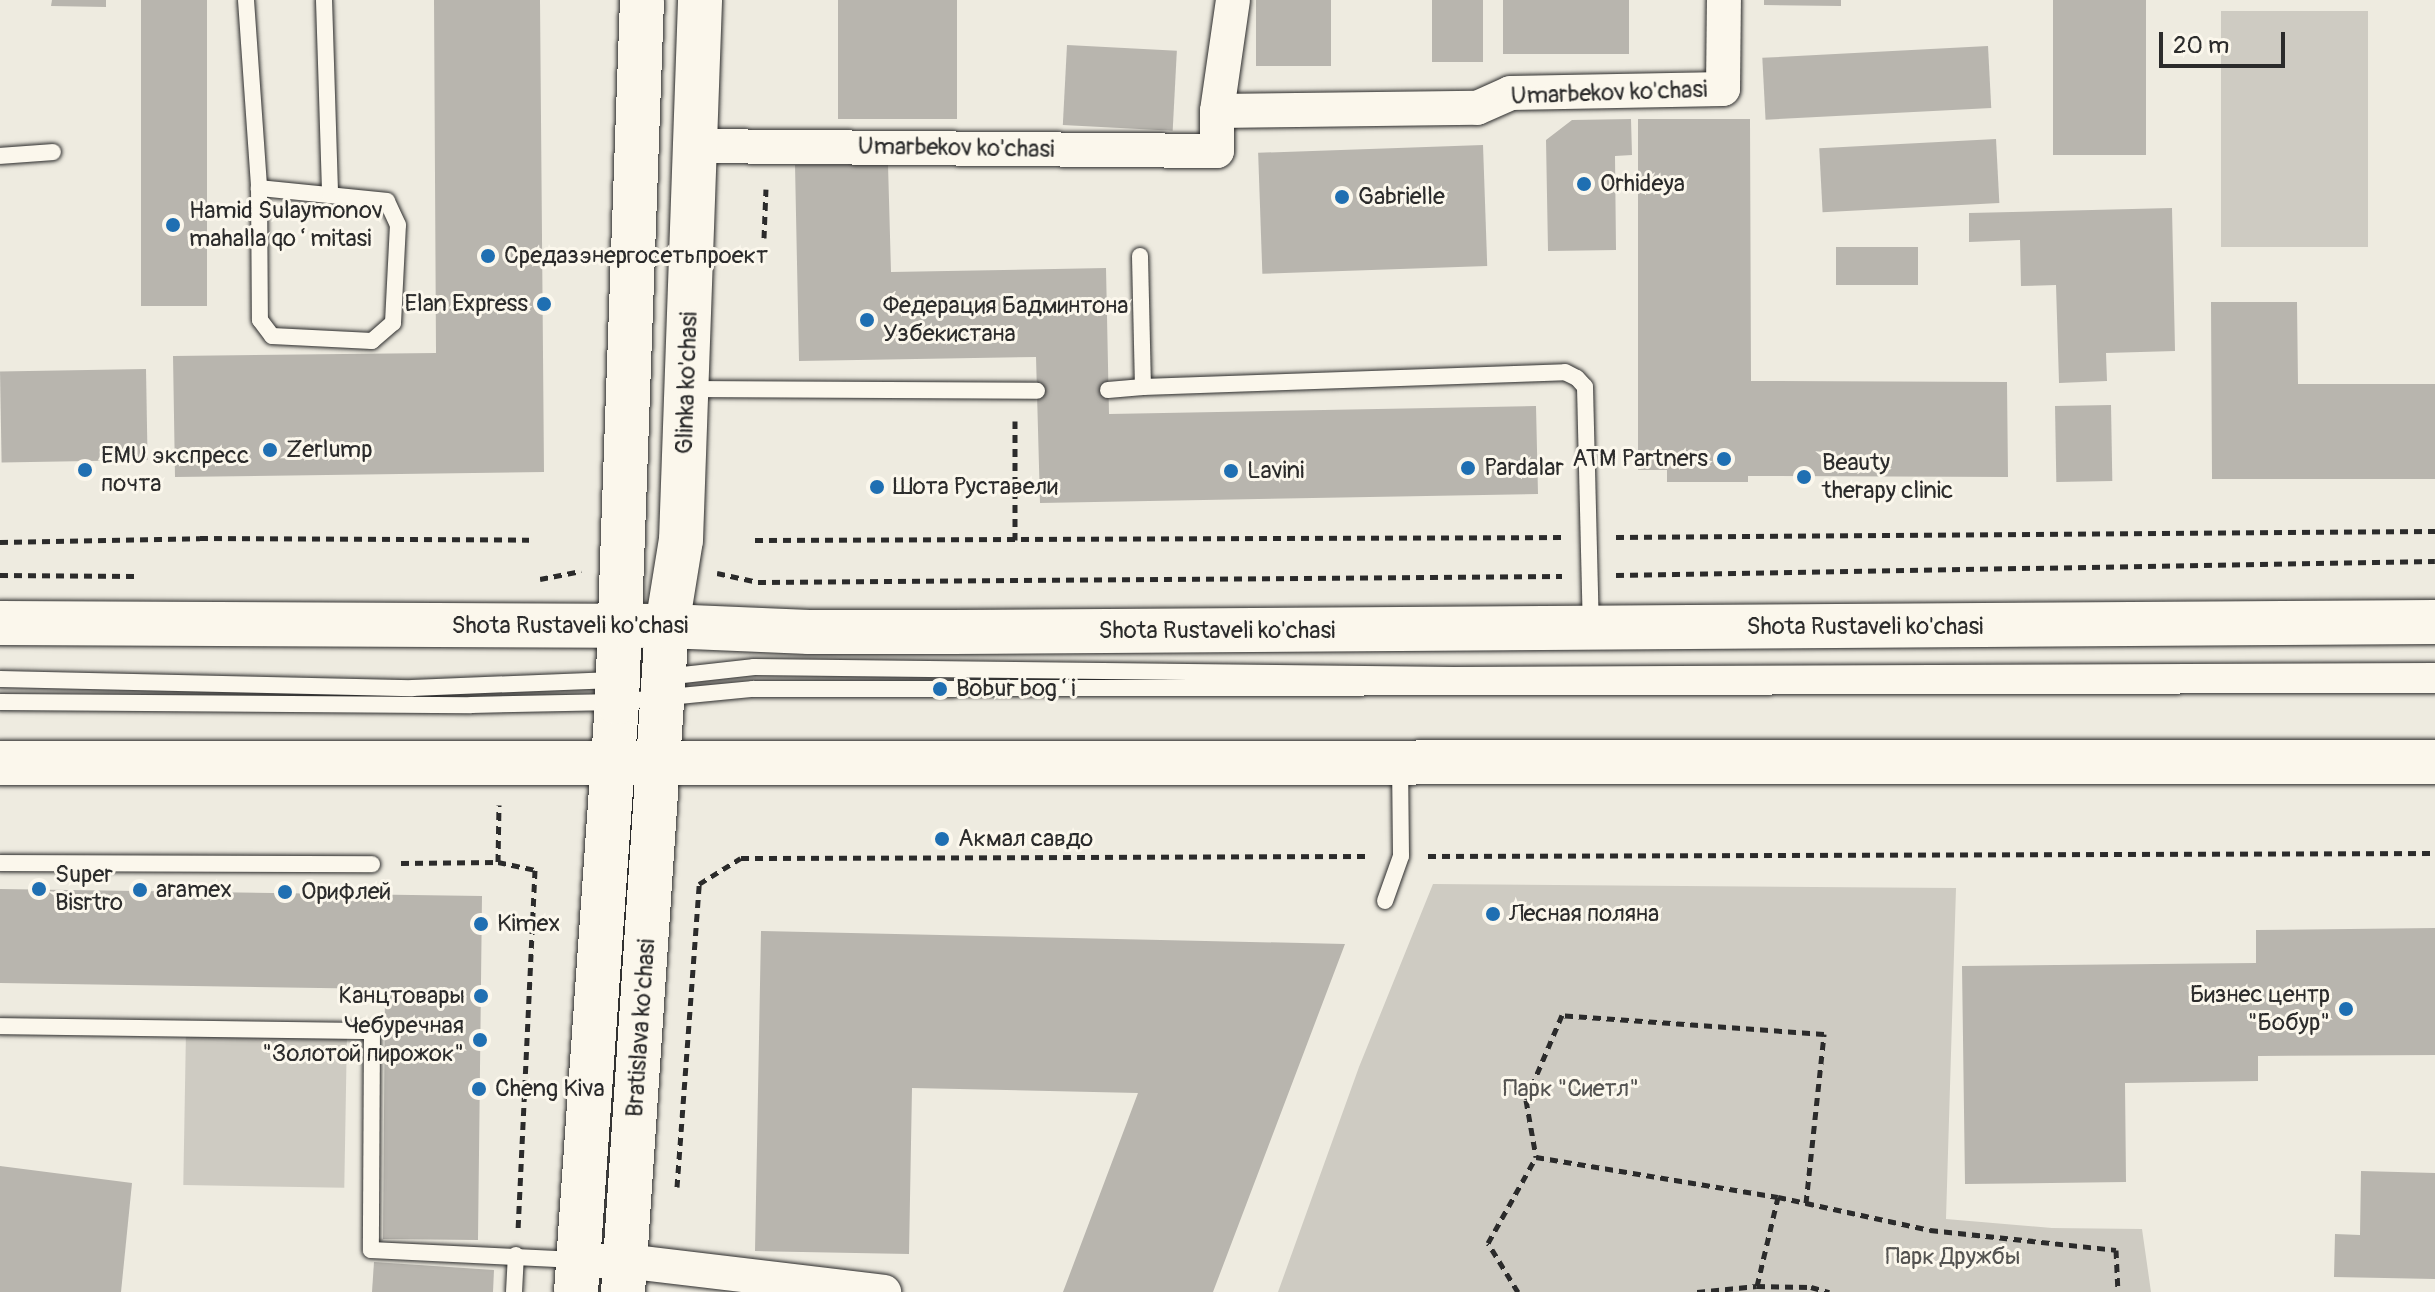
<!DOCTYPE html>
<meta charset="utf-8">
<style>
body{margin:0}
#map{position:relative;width:2435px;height:1292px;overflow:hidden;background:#eeebe0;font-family:Pangolin,sans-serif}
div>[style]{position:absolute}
.green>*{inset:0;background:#cecbc2;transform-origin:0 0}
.building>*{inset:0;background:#b8b5ae;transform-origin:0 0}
.path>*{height:5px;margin-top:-2.5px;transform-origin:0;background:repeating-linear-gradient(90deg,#2b2b2b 0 8px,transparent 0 14px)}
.roads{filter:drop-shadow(0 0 2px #2b2b2b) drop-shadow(0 0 2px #2b2b2b)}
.lane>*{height:16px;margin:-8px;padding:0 8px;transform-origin:8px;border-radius:8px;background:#fbf7ec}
.street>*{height:34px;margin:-17px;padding:0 17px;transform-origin:17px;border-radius:17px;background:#fbf7ec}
.secondary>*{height:44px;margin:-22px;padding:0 22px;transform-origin:22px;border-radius:22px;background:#fbf7ec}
.primary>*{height:44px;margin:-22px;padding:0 22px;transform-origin:22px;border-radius:22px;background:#fbf7ec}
.dots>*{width:22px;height:22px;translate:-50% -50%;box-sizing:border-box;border:4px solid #fbf7ec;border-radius:50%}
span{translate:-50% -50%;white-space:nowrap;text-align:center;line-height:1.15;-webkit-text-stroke:6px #fbf7ec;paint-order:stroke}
.street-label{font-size:24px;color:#2b2b2b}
.poi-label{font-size:24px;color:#2b2b2b}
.left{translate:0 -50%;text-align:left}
.right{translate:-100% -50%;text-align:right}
.park-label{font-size:24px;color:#545351}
.scale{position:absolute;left:2159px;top:32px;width:126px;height:36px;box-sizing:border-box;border:4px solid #2b2b2b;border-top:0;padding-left:10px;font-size:24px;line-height:28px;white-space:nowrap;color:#2b2b2b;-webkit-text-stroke:6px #fbf7ec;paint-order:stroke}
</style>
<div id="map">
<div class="green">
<i style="left:2221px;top:11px;width:147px;height:236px"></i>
<i style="clip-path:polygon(1433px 884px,1956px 888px,1946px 1219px,2052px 1228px,2142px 1229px,2151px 1292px,1278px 1292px,1359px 1067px)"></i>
<i style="left:186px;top:1030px;width:161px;height:155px;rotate:1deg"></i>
</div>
<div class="building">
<i style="clip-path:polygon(52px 0,106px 0,106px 7px,51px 6px)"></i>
<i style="left:141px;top:0;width:66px;height:306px"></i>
<i style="clip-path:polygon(434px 0,540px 0,544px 472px,175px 477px,173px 356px,436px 353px)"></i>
<i style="left:838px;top:0;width:119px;height:119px"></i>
<i style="left:1256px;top:0;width:75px;height:66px"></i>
<i style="left:1432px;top:0;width:51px;height:62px"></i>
<i style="left:1503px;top:0;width:126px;height:54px"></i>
<i style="clip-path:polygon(1764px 0,1841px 0,1841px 6px,1764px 5px)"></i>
<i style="left:2053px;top:0;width:93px;height:155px"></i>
<i style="left:1067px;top:45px;width:110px;height:80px;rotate:3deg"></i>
<i style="left:1988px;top:46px;width:62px;height:226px;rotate:87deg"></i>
<i style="clip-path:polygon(1631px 119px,1632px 155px,1615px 156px,1616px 250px,1548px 251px,1546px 140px,1572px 120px)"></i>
<i style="clip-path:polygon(1638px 119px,1750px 119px,1751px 381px,2007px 382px,2008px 477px,1748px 476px,1748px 482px,1667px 482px,1667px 470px,1638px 470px)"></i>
<i style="left:1996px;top:139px;width:64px;height:177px;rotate:87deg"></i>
<i style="left:1483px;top:145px;width:121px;height:225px;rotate:88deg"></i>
<i style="clip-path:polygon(888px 164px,891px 272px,1106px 268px,1109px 414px,1536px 406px,1538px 494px,1040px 503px,1036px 357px,799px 361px,795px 165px)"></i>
<i style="clip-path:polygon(2172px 208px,2175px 351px,2106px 353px,2107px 381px,2059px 383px,2056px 285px,2021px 286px,2020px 240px,1969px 242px,1969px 213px)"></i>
<i style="left:1918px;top:247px;width:38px;height:82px;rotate:90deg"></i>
<i style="clip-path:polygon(2211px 302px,2297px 302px,2298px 384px,2435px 384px,2435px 479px,2212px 479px)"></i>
<i style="left:146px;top:369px;width:91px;height:146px;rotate:89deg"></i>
<i style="left:2111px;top:405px;width:76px;height:56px;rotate:89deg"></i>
<i style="clip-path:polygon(0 889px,482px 896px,478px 1240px,383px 1239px,385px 989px,0 983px)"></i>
<i style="clip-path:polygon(2435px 928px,2435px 1055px,2258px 1056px,2258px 1081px,2125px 1083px,2126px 1182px,1965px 1184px,1962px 966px,2256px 963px,2256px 930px)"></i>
<i style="clip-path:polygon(761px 931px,1345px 944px,1213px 1292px,1063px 1292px,1138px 1093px,912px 1088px,909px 1254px,755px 1251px)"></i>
<i style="clip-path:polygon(0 1166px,132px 1183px,121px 1292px,0 1292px)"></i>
<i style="clip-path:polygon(2361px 1171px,2435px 1173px,2435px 1279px,2334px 1277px,2335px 1234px,2360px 1235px)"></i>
<i style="clip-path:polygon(374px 1262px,494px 1270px,493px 1292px,372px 1292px)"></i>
</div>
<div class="path">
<i style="left:764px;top:238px;width:49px;rotate:-87.7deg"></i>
<i style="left:1015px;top:421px;width:119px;rotate:90deg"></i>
<i style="left:1616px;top:537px;width:819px;rotate:-0.42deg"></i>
<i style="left:755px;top:540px;width:807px;rotate:-0.21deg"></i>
<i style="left:0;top:542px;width:200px;rotate:-1.1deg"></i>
<i style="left:200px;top:538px;width:329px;rotate:0.3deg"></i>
<i style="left:717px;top:573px;width:42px;rotate:12.4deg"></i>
<i style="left:758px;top:582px;width:804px;rotate:-0.43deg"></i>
<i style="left:0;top:575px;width:134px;rotate:0.4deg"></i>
<i style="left:1616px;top:575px;width:819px;rotate:-0.98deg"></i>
<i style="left:540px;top:579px;width:42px;rotate:-11deg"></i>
<i style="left:1428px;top:856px;width:1007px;rotate:-0.17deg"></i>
<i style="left:498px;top:862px;width:57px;rotate:-89deg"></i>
<i style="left:401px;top:863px;width:97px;rotate:-0.6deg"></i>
<i style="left:498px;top:862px;width:38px;rotate:12deg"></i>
<i style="left:535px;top:870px;width:359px;rotate:92.7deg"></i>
<i style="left:677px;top:1187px;width:304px;rotate:-85.8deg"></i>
<i style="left:699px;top:884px;width:49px;rotate:-31.8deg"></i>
<i style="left:741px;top:858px;width:629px;rotate:-0.18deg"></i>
<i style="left:1806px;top:1203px;width:170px;rotate:-83.9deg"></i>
<i style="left:1824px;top:1034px;width:263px;rotate:-175.9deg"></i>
<i style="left:1562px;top:1015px;width:92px;rotate:113deg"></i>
<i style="left:1526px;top:1100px;width:58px;rotate:80deg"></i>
<i style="left:1536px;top:1157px;width:245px;rotate:9.4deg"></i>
<i style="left:1778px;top:1197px;width:29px;rotate:12deg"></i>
<i style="left:1806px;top:1203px;width:127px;rotate:12.3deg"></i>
<i style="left:1930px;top:1230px;width:187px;rotate:6.1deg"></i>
<i style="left:2116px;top:1250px;width:42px;rotate:87.3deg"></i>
<i style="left:1757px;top:1286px;width:91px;rotate:-76.7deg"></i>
<i style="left:1518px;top:1292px;width:57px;rotate:-121.5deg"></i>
<i style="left:1488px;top:1243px;width:98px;rotate:-60.8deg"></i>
<i style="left:1697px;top:1292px;width:60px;rotate:-5.7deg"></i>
<i style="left:1757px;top:1286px;width:54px;rotate:1.1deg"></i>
<i style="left:1811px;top:1287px;width:19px;rotate:16deg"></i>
</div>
<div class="roads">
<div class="lane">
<i style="left:246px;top:0;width:188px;rotate:86deg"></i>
<i style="left:259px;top:188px;width:132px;rotate:89.6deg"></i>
<i style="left:260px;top:320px;width:20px;rotate:53deg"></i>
<i style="left:272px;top:336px;width:100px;rotate:2.9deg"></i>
<i style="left:372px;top:341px;width:28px;rotate:-41deg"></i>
<i style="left:393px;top:323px;width:98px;rotate:-87.1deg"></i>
<i style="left:398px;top:225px;width:26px;rotate:-115deg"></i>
<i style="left:387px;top:201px;width:129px;rotate:-174.2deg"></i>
<i style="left:324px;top:0;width:195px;rotate:88.2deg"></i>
<i style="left:0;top:156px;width:53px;rotate:-4.3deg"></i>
<i style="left:1140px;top:256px;width:131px;rotate:88.7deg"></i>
<i style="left:1143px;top:387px;width:422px;rotate:-2deg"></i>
<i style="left:1565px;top:372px;width:13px;rotate:27deg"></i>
<i style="left:1577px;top:378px;width:12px;rotate:48deg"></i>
<i style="left:1585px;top:387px;width:240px;rotate:88.6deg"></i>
<i style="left:687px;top:389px;width:350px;rotate:0.3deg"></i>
<i style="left:1108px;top:390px;width:35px;rotate:-5deg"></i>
<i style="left:665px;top:677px;width:90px;rotate:-6.4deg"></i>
<i style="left:754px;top:667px;width:700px;rotate:0.65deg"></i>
<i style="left:1454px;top:675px;width:981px;rotate:-0.23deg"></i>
<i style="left:0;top:679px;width:412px;rotate:1.3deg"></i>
<i style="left:412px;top:688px;width:202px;rotate:-2.3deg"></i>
<i style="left:0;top:702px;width:471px;rotate:0.4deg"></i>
<i style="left:471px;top:705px;width:146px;rotate:-1.2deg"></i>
<i style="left:617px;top:702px;width:137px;rotate:-5.5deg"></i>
<i style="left:753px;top:689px;width:1682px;rotate:-0.14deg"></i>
<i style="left:0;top:863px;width:372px;rotate:0.2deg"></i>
<i style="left:1385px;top:901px;width:48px;rotate:-70.4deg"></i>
<i style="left:1401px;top:856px;width:91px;rotate:-90.6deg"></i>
<i style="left:0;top:1026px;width:372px;rotate:0.8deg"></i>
<i style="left:372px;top:1031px;width:219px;rotate:90.3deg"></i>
<i style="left:371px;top:1250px;width:206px;rotate:2.8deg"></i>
<i style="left:514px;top:1292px;width:37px;rotate:-87deg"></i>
</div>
<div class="street">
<i style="left:1217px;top:111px;width:260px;rotate:-0.7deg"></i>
<i style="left:1477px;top:108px;width:36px;rotate:-24deg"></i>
<i style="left:1510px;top:93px;width:213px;rotate:-1.1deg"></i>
<i style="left:1723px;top:89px;width:89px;rotate:-89.4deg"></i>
<i style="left:695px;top:146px;width:522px;rotate:0.55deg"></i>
<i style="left:1217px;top:151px;width:40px;rotate:-90deg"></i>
<i style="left:1217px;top:111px;width:112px;rotate:-81.8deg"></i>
<i style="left:578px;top:1261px;width:47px"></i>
<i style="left:625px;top:1261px;width:261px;rotate:6.8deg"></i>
</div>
<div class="secondary">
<i style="left:576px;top:1292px;width:591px;rotate:-86.02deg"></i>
<i style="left:617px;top:702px;width:702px;rotate:-87.96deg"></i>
<i style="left:623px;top:1292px;width:667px;rotate:-86.22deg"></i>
<i style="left:667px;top:626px;width:87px;rotate:-80.8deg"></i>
<i style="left:681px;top:540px;width:540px;rotate:-87.98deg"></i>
</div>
<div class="primary">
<i style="left:0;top:623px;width:667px;rotate:0.26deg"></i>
<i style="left:667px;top:626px;width:142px;rotate:2.4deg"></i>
<i style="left:809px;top:632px;width:143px"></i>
<i style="left:952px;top:632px;width:1483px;rotate:-0.39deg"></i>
<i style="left:0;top:763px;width:2435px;rotate:-0.02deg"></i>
</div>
</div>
<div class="dots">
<i style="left:1584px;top:184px;background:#1f6fb2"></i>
<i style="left:1342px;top:197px;background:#1f6fb2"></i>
<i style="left:173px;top:225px;background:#1f6fb2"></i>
<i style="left:488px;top:256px;background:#1f6fb2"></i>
<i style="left:544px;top:304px;background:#1f6fb2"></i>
<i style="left:867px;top:320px;background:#1f6fb2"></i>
<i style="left:270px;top:450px;background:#1f6fb2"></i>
<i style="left:1724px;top:459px;background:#1f6fb2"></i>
<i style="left:1468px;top:468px;background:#1f6fb2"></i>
<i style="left:85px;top:470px;background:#1f6fb2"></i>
<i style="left:1231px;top:471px;background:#1f6fb2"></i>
<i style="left:1804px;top:477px;background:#1f6fb2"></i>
<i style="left:877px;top:487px;background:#1f6fb2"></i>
<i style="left:940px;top:689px;background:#1f6fb2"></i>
<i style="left:942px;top:839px;background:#1f6fb2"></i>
<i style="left:39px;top:889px;background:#1f6fb2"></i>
<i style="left:140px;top:890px;background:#1f6fb2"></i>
<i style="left:285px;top:892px;background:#1f6fb2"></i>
<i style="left:1493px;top:914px;background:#1f6fb2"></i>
<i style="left:481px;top:924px;background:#1f6fb2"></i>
<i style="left:481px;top:996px;background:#1f6fb2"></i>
<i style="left:2346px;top:1009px;background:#1f6fb2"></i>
<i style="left:480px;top:1040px;background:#1f6fb2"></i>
<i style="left:479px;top:1089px;background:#1f6fb2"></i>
</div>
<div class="street-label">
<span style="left:1609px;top:93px;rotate:-2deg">Umarbekov ko'chasi</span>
<span style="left:956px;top:148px;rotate:1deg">Umarbekov ko'chasi</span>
<span style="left:687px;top:383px;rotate:-88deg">Glinka ko'chasi</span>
<span style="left:570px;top:626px">Shota Rustaveli ko'chasi</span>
<span style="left:1865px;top:627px">Shota Rustaveli ko'chasi</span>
<span style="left:1217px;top:631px">Shota Rustaveli ko'chasi</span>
<span style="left:641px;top:1028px;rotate:-86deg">Bratislava ko'chasi</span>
</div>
<div class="poi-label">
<span class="left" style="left:1600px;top:184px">Orhideya</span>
<span class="left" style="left:1358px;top:197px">Gabrielle</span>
<span class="left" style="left:189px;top:225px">Hamid Sulaymonov<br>mahalla qoʻmitasi</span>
<span class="left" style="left:504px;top:256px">Средазэнергосетьпроект</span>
<span class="right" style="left:528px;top:304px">Elan Express</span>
<span class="left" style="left:883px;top:320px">Федерация Бадминтона<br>Узбекистана</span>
<span class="left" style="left:286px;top:450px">Zerlump</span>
<span class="left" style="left:101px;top:470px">EMU экспресс<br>почта</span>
<span class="right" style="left:1708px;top:459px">ATM Partners</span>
<span class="left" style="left:1822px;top:477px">Beauty<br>therapy clinic</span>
<span class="left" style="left:1484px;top:468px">Pardalar</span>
<span class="left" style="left:1247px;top:471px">Lavini</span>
<span class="left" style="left:893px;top:487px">Шота Руставели</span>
<span class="left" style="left:956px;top:689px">Bobur bogʻi</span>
<span class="left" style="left:958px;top:839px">Акмал савдо</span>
<span class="left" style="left:55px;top:889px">Super<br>Bisrtro</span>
<span class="left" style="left:156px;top:890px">aramex</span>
<span class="left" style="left:301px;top:892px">Орифлей</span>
<span class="left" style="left:1509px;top:914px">Лесная поляна</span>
<span class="left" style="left:497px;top:924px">Kimex</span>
<span class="right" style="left:2330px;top:1009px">Бизнес центр<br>"Бобур"</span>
<span class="right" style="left:465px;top:996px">Канцтовары</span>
<span class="right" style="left:464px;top:1040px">Чебуречная<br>"Золотой пирожок"</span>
<span class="left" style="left:495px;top:1089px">Cheng Kiva</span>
</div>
<div class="park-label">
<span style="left:1571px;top:1089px">Парк "Сиетл"</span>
<span style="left:1953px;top:1257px">Парк Дружбы</span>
</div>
<div class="scale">20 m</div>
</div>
